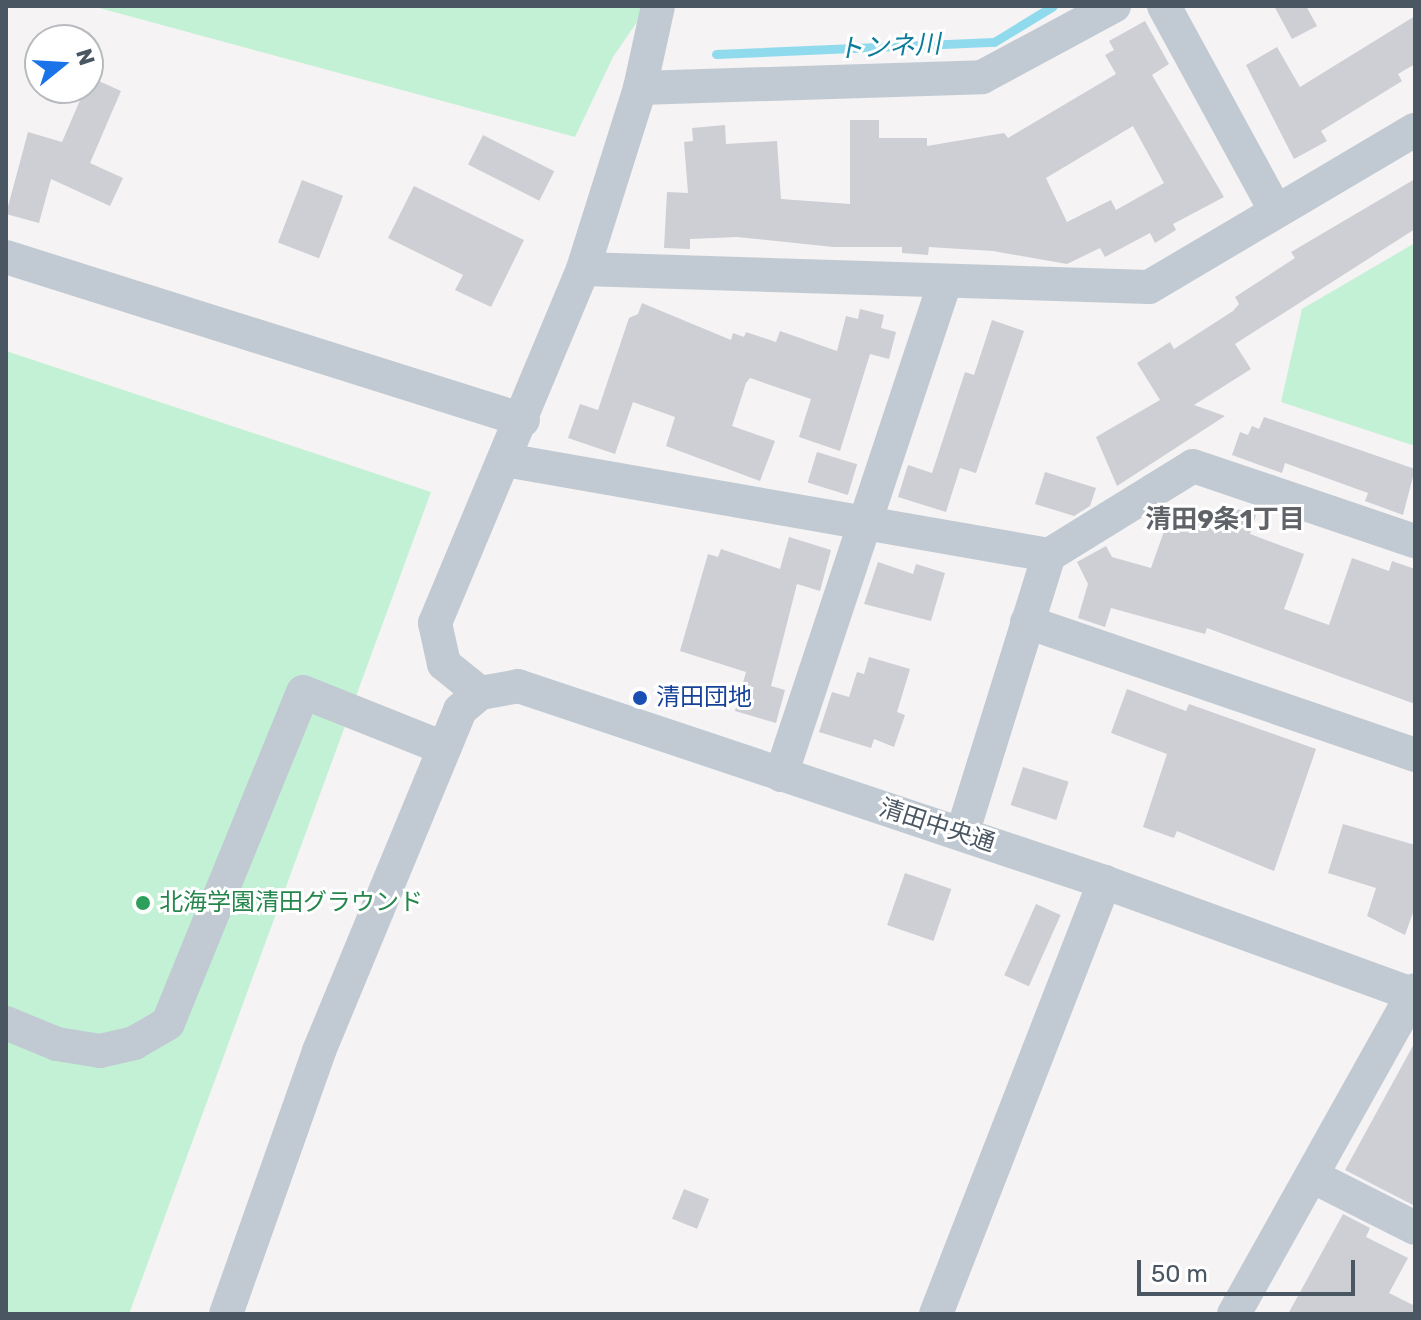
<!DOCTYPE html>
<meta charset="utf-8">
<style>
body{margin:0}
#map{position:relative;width:1421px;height:1320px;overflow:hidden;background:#f5f3f3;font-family:Rubik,"Noto Sans JP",sans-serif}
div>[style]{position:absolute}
.green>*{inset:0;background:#c3f1d5}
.stream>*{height:9px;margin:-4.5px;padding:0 4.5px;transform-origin:4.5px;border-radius:4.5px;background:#90daee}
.building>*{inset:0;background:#cdcfd5;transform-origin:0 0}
.minor>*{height:34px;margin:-17px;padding:0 17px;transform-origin:17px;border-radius:17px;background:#c1cad2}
.dots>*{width:22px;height:22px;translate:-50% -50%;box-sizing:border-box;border:4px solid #fff;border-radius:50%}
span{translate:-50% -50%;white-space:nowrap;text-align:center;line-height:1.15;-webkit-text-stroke:6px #fff;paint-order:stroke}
.transit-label{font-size:24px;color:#164399}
.left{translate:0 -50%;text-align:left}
.street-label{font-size:24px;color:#4a5661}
.leisure-label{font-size:24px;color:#27864d}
.water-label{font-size:26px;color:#0c7c9b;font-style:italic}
.neighbourhood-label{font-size:26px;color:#5f6368;font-weight:700}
.frame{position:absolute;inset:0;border:8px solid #4a5661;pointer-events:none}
.north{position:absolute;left:24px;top:24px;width:80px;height:80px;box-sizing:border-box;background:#fff;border:2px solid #b7bbc0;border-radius:50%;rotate:72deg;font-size:22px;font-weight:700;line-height:32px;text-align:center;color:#4a5661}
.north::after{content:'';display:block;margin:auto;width:28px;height:36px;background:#1a73e8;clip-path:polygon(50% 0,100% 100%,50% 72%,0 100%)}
.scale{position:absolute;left:1137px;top:1260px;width:218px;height:36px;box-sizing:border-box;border:4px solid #4a5661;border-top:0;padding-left:10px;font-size:24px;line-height:28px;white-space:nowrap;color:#4a5661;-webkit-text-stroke:6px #fff;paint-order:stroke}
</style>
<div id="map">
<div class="green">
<i style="clip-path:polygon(92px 6px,648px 6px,613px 57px,575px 137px)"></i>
<i style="clip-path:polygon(1415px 243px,1415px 446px,1281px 402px,1302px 309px)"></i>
<i style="clip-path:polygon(6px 351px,431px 492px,129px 1314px,6px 1314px)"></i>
</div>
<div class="stream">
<i style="left:716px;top:54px;width:278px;rotate:-2.5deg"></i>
<i style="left:994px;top:42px;width:69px;rotate:-31.4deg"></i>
</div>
<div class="building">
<i style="clip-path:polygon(1274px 6px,1306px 6px,1317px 26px,1292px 39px)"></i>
<i style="clip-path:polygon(1415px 16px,1415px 64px,1398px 74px,1402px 81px,1321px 131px,1327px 141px,1294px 159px,1246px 65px,1277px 47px,1300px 87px)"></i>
<i style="clip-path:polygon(evenodd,1145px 21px,1169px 64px,1152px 75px,1224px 197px,1173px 224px,1176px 230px,1155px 243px,1150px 233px,1105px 257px,1100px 248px,1067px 264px,993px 251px,929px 247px,928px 255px,902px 253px,902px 247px,833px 247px,737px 237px,690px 239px,690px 249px,664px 248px,667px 192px,688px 193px,684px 142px,693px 141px,692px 128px,725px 125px,726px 144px,777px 141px,781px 199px,850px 204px,850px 120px,879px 120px,879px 138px,927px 138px,927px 146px,1004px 133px,1008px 138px,1116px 74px,1105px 55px,1114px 50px,1109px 41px,1145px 21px,1133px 126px,1164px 183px,1116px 210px,1111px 200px,1067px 222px,1046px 178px,1133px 126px)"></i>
<i style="clip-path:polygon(90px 77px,121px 91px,90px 163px,123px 178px,110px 206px,51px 179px,39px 223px,6px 214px,28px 132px,62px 142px)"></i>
<i style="left:483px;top:135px;width:80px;height:33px;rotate:27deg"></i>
<i style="clip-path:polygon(1415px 179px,1415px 229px,1235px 344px,1251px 369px,1194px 405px,1225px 416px,1117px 486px,1096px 437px,1160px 400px,1137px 363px,1170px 342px,1174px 349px,1233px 311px,1239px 304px,1235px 297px,1295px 258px,1291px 252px)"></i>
<i style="left:302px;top:180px;width:44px;height:67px;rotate:21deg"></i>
<i style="clip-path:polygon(414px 186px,524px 240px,491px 307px,455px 290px,463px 275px,388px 238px)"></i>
<i style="clip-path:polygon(642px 303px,731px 340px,733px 333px,744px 337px,746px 332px,776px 342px,780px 331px,837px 351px,846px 316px,858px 319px,860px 309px,884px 315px,881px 328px,896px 332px,889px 359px,870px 354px,840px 451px,799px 437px,811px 399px,750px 378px,746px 383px,732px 426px,775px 441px,760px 481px,666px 446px,675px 417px,633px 402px,615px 454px,568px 438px,580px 404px,598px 410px,629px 318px,638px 314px)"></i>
<i style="clip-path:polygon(992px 320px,1024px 331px,976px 473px,960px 468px,946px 512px,898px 497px,908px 465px,932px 473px,965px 372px,974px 375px)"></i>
<i style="clip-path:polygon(1264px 417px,1415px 469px,1403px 515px,1365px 501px,1368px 493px,1285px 463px,1282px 473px,1232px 455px,1240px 432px,1248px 435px,1252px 426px,1259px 429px)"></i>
<i style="left:817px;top:452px;width:42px;height:32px;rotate:17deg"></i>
<i style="clip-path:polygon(1045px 472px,1096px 488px,1090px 506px,1074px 516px,1035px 504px)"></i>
<i style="clip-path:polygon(1173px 506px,1225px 525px,1231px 507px,1256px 515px,1250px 534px,1304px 554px,1284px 609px,1329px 625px,1352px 558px,1389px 571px,1392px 561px,1415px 569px,1415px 704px,1207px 628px,1205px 634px,1111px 608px,1105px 627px,1078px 618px,1088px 584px,1077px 562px,1106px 546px,1112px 557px,1151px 568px)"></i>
<i style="clip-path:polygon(789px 537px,831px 550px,820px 591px,797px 584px,771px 686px,785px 690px,776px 723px,735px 711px,746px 672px,680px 651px,708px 554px,718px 557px,721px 549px,780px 569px)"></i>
<i style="clip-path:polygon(878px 562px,913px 574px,916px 564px,945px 573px,931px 621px,864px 604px)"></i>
<i style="clip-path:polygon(869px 657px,910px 669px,897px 712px,905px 715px,894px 747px,874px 739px,871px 748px,819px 732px,832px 692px,849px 697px,857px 672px,864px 674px)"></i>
<i style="clip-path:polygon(1127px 689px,1186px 711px,1189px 704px,1316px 749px,1274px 871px,1177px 831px,1174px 838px,1143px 827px,1167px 754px,1111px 733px)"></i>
<i style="left:1023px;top:767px;width:48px;height:40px;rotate:18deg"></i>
<i style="clip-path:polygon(1343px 824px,1415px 845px,1415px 907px,1405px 935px,1367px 916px,1376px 888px,1328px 873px)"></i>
<i style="left:905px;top:873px;width:49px;height:55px;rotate:19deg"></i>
<i style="left:1036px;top:904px;width:27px;height:78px;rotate:24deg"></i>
<i style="clip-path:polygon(1415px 1042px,1415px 1206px,1345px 1170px)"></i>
<i style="left:684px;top:1189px;width:27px;height:32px;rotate:22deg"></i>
<i style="clip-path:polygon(1343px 1214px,1370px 1228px,1366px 1237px,1408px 1258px,1389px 1293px,1415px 1306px,1415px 1314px,1288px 1314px)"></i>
</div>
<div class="minor">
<i style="left:1164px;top:6px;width:234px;rotate:61.4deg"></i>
<i style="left:640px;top:88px;width:84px;rotate:-77.6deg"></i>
<i style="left:6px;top:257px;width:542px;rotate:17.5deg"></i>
<i style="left:583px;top:269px;width:566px;rotate:1.82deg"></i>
<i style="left:1149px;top:287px;width:309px;rotate:-30.6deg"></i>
<i style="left:505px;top:460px;width:552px;rotate:9.91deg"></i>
<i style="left:1027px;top:622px;width:410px;rotate:18.9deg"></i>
<i style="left:480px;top:693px;width:46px;rotate:-141.1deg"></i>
<i style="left:444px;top:664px;width:42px;rotate:-102.4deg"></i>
<i style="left:435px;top:623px;width:384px;rotate:-67.3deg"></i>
<i style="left:583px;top:269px;width:190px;rotate:-72.5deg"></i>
<i style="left:640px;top:88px;width:342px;rotate:-1.8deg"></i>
<i style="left:982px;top:77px;width:150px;rotate:-28.3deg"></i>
<i style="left:781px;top:775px;width:520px;rotate:-71.6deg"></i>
<i style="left:962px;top:834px;width:292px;rotate:-72.7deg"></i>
<i style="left:1049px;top:555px;width:169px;rotate:-31.7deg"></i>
<i style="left:1193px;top:466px;width:234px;rotate:18.7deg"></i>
<i style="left:6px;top:1023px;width:55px;rotate:22.4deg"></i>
<i style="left:57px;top:1044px;width:44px;rotate:9.2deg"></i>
<i style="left:100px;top:1051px;width:35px;rotate:-13deg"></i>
<i style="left:134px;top:1043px;width:39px;rotate:-30deg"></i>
<i style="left:168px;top:1023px;width:357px;rotate:-67.8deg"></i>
<i style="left:303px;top:692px;width:152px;rotate:21.7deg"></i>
<i style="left:1312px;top:1176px;width:115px;rotate:26.8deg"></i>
<i style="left:226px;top:1314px;width:279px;rotate:-70.5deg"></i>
<i style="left:319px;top:1051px;width:369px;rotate:-67.5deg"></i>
<i style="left:460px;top:710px;width:26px;rotate:-40deg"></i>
<i style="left:480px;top:693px;width:39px;rotate:-10deg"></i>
<i style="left:518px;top:686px;width:618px;rotate:18.49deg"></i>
<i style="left:1104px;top:882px;width:331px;rotate:20deg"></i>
<i style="left:936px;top:1314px;width:464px;rotate:-68.7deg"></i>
<i style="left:1234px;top:1314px;width:371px;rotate:-60.8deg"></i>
</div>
<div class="dots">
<i style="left:640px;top:698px;background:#1a4fb4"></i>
<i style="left:143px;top:903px;background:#2e9e5b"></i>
</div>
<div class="transit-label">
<span class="left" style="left:656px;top:698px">清田団地</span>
</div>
<div class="street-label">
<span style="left:937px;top:826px;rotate:18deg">清田中央通</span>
</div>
<div class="leisure-label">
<span class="left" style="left:159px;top:903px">北海学園清田グラウンド</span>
</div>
<div class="water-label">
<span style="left:889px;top:47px;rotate:-3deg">トンネ川</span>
</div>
<div class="neighbourhood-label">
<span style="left:1225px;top:520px">清田9条1丁目</span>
</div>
<div class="frame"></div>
<div class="north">N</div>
<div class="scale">50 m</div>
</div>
